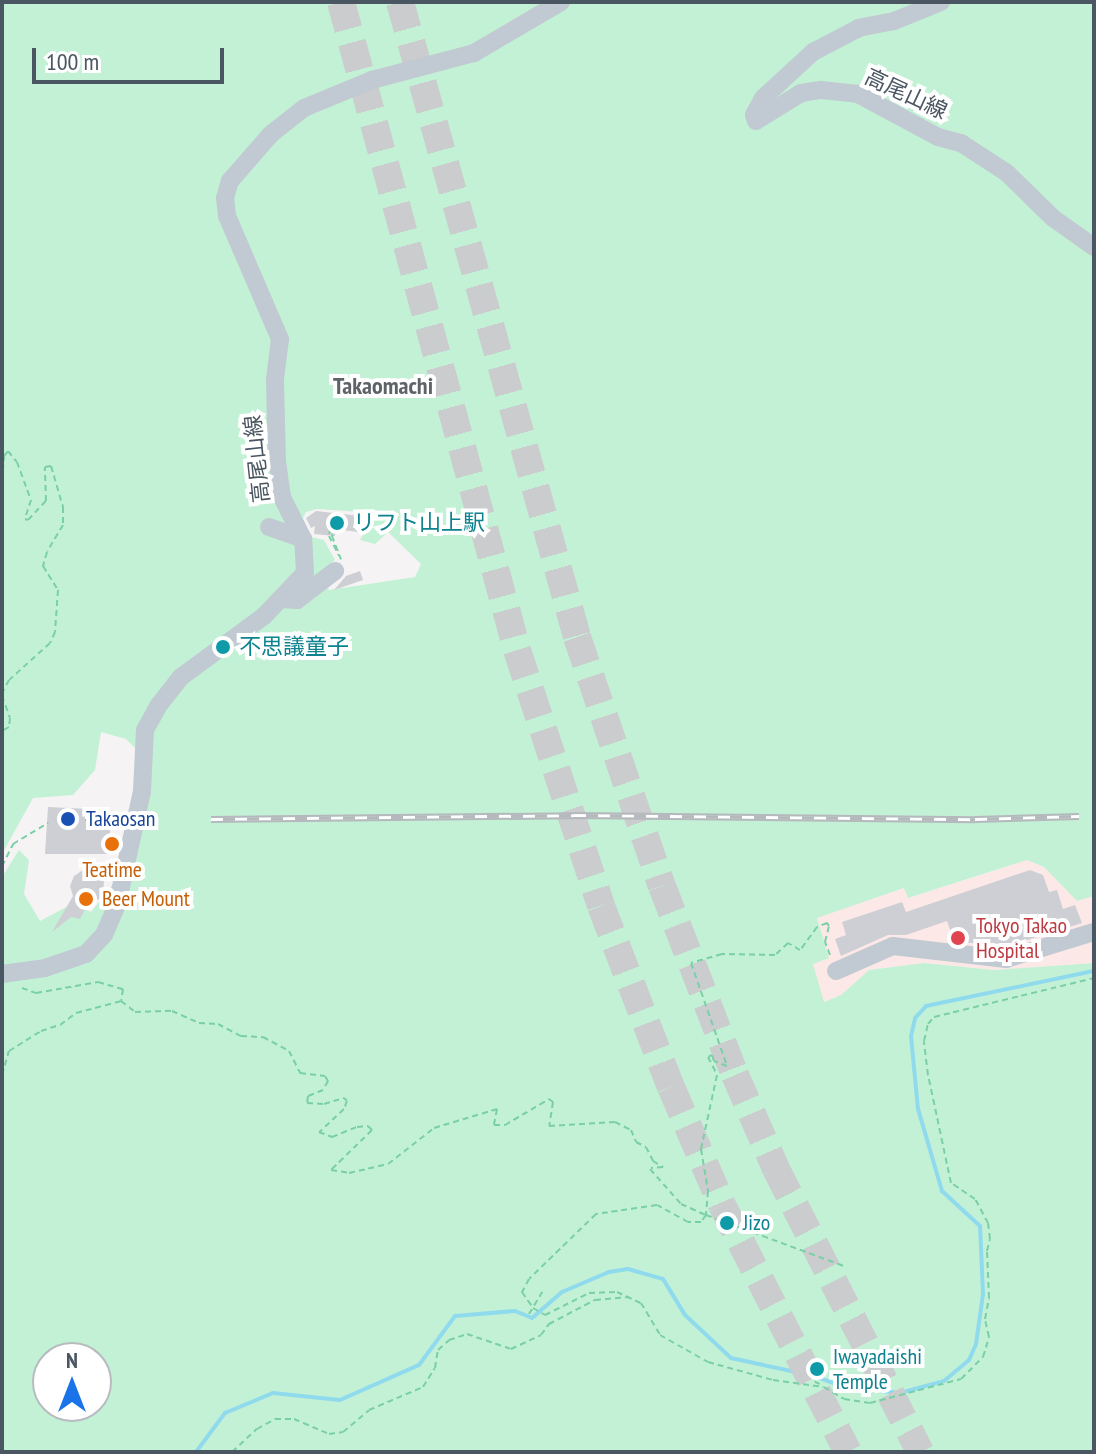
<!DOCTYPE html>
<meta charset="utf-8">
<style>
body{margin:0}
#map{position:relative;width:1096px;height:1454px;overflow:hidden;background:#f5f3f3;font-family:"PT Sans Narrow","Noto Sans JP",sans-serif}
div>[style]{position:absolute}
.medical>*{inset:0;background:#fce8e6}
.green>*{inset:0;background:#c3f1d5}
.stream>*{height:4px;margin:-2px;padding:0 2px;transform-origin:2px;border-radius:2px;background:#90daee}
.building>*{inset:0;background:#cdcfd5}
.highway-tunnel>*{height:28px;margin-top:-14px;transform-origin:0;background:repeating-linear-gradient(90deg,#caccce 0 28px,transparent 0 42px)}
.path>*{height:2px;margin-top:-1px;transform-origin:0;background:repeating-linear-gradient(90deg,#7ad0a6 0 6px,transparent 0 10px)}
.minor>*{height:18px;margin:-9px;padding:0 9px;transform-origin:9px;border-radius:9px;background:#c1cad2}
.rail>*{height:7px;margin-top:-3.5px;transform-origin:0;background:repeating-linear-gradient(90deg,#fff 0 12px,#b5b8bd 0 24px);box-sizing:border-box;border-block:2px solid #b5b8bd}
.dots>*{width:22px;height:22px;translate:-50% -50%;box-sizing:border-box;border:4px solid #fff;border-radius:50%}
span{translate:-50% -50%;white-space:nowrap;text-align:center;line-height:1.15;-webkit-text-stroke:8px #fff;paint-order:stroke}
.street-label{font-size:22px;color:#4a5661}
.culture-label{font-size:22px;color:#0d838f}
.left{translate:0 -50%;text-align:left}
.transit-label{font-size:22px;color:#164399}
.food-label{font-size:22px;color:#c56008}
.health-label{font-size:22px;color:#be3a42}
.neighbourhood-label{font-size:24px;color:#5f6368;font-weight:700}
.frame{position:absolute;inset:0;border:4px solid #4a5661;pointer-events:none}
.north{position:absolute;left:32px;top:1342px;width:80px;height:80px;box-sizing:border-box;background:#fff;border:2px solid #b7bbc0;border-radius:50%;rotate:0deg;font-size:22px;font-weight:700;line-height:32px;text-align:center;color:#4a5661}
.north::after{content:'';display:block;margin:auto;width:28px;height:36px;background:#1a73e8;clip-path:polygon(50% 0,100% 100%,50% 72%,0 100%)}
.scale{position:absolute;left:32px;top:48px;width:192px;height:36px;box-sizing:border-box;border:4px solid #4a5661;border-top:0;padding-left:10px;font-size:24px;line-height:28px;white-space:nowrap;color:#4a5661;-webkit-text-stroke:6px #fff;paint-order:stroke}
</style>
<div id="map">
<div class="medical">
<i style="clip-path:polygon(1027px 860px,1044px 867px,1077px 901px,1094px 896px,1094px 963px,994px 970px,924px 963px,869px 970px,841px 995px,823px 1002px,812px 963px,828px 957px,816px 918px,905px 888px,909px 898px)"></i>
</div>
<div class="green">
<i style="clip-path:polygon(evenodd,2px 2px,1094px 2px,1094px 896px,1077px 901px,1044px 867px,1027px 860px,908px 898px,904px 888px,817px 918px,829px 958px,813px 964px,824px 1002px,841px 995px,869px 970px,924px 963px,994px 970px,1094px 963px,1094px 1452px,2px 1452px,2px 877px,19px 850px,29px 860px,24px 894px,40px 921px,72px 904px,91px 912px,114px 883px,149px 762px,126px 739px,101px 732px,95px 770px,73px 795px,33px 798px,2px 854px,2px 2px,317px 509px,362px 512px,371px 518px,360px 540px,375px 544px,388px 532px,421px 564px,415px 577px,329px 590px,321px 573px,335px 560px,324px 540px,311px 537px,302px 520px,306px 512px,317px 509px,2px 2px,48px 1358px,96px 1358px,96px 1406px,48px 1406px,48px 1358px)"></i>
</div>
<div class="stream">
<i style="left:196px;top:1452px;width:49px;rotate:-53.4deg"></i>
<i style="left:225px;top:1413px;width:52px;rotate:-22.6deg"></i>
<i style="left:273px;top:1393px;width:67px;rotate:6deg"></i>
<i style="left:340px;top:1400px;width:86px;rotate:-23.9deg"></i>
<i style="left:419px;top:1365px;width:61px;rotate:-53.7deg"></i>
<i style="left:455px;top:1316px;width:60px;rotate:-4.8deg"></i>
<i style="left:515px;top:1311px;width:18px;rotate:22deg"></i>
<i style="left:532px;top:1318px;width:40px;rotate:-41deg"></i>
<i style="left:562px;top:1292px;width:51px;rotate:-23.1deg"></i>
<i style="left:609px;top:1272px;width:19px;rotate:-9deg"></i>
<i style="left:628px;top:1269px;width:36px;rotate:16deg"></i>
<i style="left:663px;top:1279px;width:42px;rotate:58.6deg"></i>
<i style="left:685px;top:1315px;width:63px;rotate:43.1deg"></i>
<i style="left:731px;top:1358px;width:85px;rotate:12.2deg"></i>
<i style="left:814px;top:1376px;width:32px;rotate:20deg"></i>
<i style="left:844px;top:1387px;width:56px;rotate:6.1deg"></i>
<i style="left:900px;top:1393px;width:46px;rotate:-15.3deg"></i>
<i style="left:944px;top:1381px;width:33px;rotate:-40deg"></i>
<i style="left:969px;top:1360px;width:17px;rotate:-66deg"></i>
<i style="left:976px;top:1344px;width:50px;rotate:-82deg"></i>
<i style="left:983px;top:1294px;width:68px;rotate:-92.5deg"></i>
<i style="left:980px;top:1226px;width:52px;rotate:-137.4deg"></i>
<i style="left:942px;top:1191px;width:85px;rotate:-106.3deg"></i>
<i style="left:918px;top:1109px;width:73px;rotate:-95.5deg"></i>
<i style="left:911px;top:1036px;width:18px;rotate:-77deg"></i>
<i style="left:915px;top:1018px;width:16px;rotate:-47deg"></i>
<i style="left:926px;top:1006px;width:172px;rotate:-11.8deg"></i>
</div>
<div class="building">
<i style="clip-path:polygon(316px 511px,360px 516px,358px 532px,335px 529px,335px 536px,314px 534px,315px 526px,311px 528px,306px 518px)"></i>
<i style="clip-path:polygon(360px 571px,363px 580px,334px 590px,346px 576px)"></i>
<i style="clip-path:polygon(48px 807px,110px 810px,110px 838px,119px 838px,116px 854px,45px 854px)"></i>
<i style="clip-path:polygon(89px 866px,104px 879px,103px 897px,88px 904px,80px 919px,71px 917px,52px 932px,73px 896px,70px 886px,74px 876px)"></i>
<i style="clip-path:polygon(1030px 870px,1043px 875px,1049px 892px,1057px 890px,1063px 909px,1075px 905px,1082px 923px,1005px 947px,954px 941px,947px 921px,906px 935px,888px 935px,841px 956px,835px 939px,846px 935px,842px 922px,902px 902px,906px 912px)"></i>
</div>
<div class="highway-tunnel">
<i style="left:341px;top:2px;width:671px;rotate:74.8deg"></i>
<i style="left:517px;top:650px;width:269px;rotate:71.8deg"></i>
<i style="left:601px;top:906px;width:194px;rotate:68.9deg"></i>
<i style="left:671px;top:1087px;width:129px;rotate:66.6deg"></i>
<i style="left:722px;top:1205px;width:277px;rotate:63deg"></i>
<i style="left:400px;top:2px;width:659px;rotate:74.42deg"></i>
<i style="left:577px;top:637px;width:263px;rotate:71.2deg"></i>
<i style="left:662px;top:886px;width:203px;rotate:68.9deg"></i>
<i style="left:735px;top:1075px;width:103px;rotate:66.4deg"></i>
<i style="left:776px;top:1169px;width:318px;rotate:63deg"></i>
</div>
<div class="path">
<i style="left:2px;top:481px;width:25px;rotate:-85deg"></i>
<i style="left:4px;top:456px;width:6px;rotate:-51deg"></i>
<i style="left:8px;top:451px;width:14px;rotate:51deg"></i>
<i style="left:17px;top:462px;width:40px;rotate:69.8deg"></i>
<i style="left:31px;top:500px;width:20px;rotate:108deg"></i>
<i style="left:25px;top:519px;width:3px;rotate:18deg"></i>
<i style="left:28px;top:520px;width:26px;rotate:-47deg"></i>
<i style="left:46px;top:501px;width:34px;rotate:-92deg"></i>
<i style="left:45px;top:467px;width:6px;rotate:-9deg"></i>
<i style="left:51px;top:466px;width:43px;rotate:73.7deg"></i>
<i style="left:63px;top:507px;width:18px;rotate:90deg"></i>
<i style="left:63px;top:525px;width:31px;rotate:121deg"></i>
<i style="left:47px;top:552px;width:15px;rotate:106deg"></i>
<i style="left:43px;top:566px;width:28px;rotate:58deg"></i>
<i style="left:58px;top:590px;width:42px;rotate:94.1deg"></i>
<i style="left:55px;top:632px;width:12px;rotate:114deg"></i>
<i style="left:50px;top:643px;width:55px;rotate:137.9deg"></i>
<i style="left:9px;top:680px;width:15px;rotate:118deg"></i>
<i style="left:337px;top:518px;width:6px;rotate:180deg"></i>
<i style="left:331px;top:518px;width:18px;rotate:96deg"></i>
<i style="left:329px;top:536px;width:22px;rotate:63deg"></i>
<i style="left:336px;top:525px;width:12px;rotate:110deg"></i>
<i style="left:332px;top:536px;width:25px;rotate:69deg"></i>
<i style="left:2px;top:696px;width:23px;rotate:70deg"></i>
<i style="left:10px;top:718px;width:9px;rotate:96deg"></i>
<i style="left:9px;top:727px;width:8px;rotate:150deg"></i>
<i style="left:2px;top:866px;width:25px;rotate:-63deg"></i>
<i style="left:13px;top:844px;width:41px;rotate:-31deg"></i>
<i style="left:830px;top:955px;width:14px;rotate:-111deg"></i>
<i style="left:825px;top:942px;width:16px;rotate:-76deg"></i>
<i style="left:829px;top:926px;width:4px;rotate:-124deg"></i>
<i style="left:827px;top:923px;width:11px;rotate:158deg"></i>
<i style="left:817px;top:927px;width:29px;rotate:126deg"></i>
<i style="left:800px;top:950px;width:14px;rotate:-150deg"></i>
<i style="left:788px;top:943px;width:18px;rotate:137deg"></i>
<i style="left:775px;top:955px;width:53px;rotate:-178.9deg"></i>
<i style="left:722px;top:954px;width:32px;rotate:164deg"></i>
<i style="left:691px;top:963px;width:109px;rotate:70.7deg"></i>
<i style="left:727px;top:1066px;width:14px;rotate:-159deg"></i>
<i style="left:714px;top:1061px;width:6px;rotate:-108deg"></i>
<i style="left:712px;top:1055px;width:4px;rotate:153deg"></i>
<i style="left:708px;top:1057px;width:20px;rotate:63deg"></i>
<i style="left:717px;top:1075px;width:76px;rotate:102.2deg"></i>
<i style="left:701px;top:1149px;width:43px;rotate:80.5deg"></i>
<i style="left:708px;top:1191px;width:24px;rotate:95deg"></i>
<i style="left:706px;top:1215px;width:147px;rotate:20.3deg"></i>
<i style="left:22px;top:988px;width:15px;rotate:20deg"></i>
<i style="left:36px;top:993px;width:63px;rotate:-10.1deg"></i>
<i style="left:98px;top:982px;width:26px;rotate:16deg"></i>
<i style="left:123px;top:989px;width:12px;rotate:99deg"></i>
<i style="left:2px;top:1075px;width:25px;rotate:-74deg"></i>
<i style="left:9px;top:1051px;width:38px;rotate:-32deg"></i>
<i style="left:41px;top:1031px;width:20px;rotate:-18deg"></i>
<i style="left:60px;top:1025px;width:20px;rotate:-37deg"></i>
<i style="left:76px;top:1013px;width:47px;rotate:-14.9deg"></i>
<i style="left:121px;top:1001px;width:18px;rotate:38deg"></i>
<i style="left:135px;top:1012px;width:37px;rotate:-2deg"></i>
<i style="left:172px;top:1011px;width:30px;rotate:24deg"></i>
<i style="left:199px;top:1023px;width:19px;rotate:3deg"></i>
<i style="left:218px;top:1024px;width:26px;rotate:28deg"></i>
<i style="left:241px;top:1036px;width:22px;rotate:3deg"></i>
<i style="left:263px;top:1037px;width:30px;rotate:28deg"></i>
<i style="left:289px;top:1051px;width:25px;rotate:63deg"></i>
<i style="left:300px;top:1073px;width:25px;rotate:7deg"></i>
<i style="left:325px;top:1076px;width:6px;rotate:59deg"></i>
<i style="left:328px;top:1081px;width:10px;rotate:119deg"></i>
<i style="left:323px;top:1090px;width:16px;rotate:158deg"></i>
<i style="left:308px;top:1096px;width:7px;rotate:98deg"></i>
<i style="left:307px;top:1103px;width:17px;rotate:3deg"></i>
<i style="left:324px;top:1104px;width:21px;rotate:-17deg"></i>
<i style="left:344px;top:1098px;width:4px;rotate:45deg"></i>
<i style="left:347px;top:1101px;width:9px;rotate:111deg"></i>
<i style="left:344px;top:1109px;width:34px;rotate:137deg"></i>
<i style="left:2px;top:1104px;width:20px;rotate:90deg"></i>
<i style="left:319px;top:1132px;width:14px;rotate:21deg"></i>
<i style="left:332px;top:1137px;width:27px;rotate:-22deg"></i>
<i style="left:357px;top:1127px;width:11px;rotate:-5deg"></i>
<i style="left:368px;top:1126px;width:6px;rotate:45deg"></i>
<i style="left:372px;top:1130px;width:57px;rotate:135.7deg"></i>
<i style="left:331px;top:1170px;width:18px;rotate:9deg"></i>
<i style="left:349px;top:1173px;width:40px;rotate:-13deg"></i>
<i style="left:388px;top:1164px;width:58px;rotate:-38deg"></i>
<i style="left:434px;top:1128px;width:66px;rotate:-16.8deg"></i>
<i style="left:497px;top:1109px;width:16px;rotate:101deg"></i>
<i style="left:494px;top:1125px;width:11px"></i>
<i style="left:505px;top:1125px;width:51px;rotate:-30.6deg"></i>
<i style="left:549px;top:1099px;width:5px;rotate:37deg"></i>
<i style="left:553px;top:1102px;width:24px;rotate:99deg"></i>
<i style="left:549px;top:1126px;width:66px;rotate:-3.5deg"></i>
<i style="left:615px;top:1122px;width:18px;rotate:27deg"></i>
<i style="left:631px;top:1130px;width:13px;rotate:67deg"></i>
<i style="left:636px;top:1142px;width:11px;rotate:27deg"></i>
<i style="left:646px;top:1147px;width:16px;rotate:63deg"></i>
<i style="left:653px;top:1161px;width:12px;rotate:31deg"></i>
<i style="left:663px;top:1167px;width:12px;rotate:175deg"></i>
<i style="left:650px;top:1169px;width:47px;rotate:48.5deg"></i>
<i style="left:681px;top:1204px;width:27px;rotate:24deg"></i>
<i style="left:706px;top:1215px;width:9px;rotate:126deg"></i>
<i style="left:701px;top:1222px;width:13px;rotate:180deg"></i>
<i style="left:688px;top:1222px;width:35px;rotate:-151deg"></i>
<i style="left:657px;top:1205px;width:62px;rotate:171.6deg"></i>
<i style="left:596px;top:1214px;width:93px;rotate:135.9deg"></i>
<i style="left:529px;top:1279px;width:15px;rotate:118deg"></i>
<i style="left:522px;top:1292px;width:19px;rotate:55deg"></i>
<i style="left:533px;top:1308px;width:14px;rotate:30deg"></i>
<i style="left:545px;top:1315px;width:49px;rotate:-26.6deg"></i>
<i style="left:589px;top:1293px;width:28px;rotate:-2deg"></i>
<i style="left:617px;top:1292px;width:26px;rotate:25deg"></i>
<i style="left:641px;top:1303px;width:37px;rotate:59deg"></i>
<i style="left:660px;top:1335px;width:55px;rotate:29.4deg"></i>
<i style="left:708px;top:1362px;width:67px;rotate:15.5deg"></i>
<i style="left:773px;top:1380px;width:51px;rotate:7.8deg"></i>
<i style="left:824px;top:1387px;width:23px;rotate:31deg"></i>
<i style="left:844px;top:1399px;width:26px;rotate:9deg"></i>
<i style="left:870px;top:1403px;width:94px;rotate:-14.8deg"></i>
<i style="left:961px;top:1379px;width:31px;rotate:-45deg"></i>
<i style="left:983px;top:1357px;width:21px;rotate:-73deg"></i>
<i style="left:989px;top:1337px;width:18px;rotate:-103deg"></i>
<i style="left:985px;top:1319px;width:21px;rotate:-79deg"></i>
<i style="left:989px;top:1298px;width:47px;rotate:-92.4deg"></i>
<i style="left:987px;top:1251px;width:12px;rotate:-76deg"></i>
<i style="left:990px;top:1239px;width:16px;rotate:-97deg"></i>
<i style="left:988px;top:1223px;width:27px;rotate:-118deg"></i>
<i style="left:975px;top:1199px;width:29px;rotate:-146deg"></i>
<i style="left:951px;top:1183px;width:110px;rotate:-102deg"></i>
<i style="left:928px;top:1075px;width:34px;rotate:-97deg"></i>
<i style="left:924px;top:1041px;width:17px;rotate:-77deg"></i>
<i style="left:928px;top:1024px;width:9px;rotate:-49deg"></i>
<i style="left:934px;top:1017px;width:165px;rotate:-13.7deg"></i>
<i style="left:529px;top:1314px;width:26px;rotate:-59deg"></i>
<i style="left:816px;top:1371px;width:11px;rotate:95deg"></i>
<i style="left:815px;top:1382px;width:5px;rotate:22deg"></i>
<i style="left:232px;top:1452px;width:34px;rotate:-43deg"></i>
<i style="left:257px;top:1429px;width:21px;rotate:-29deg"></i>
<i style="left:275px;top:1419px;width:19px"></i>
<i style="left:294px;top:1419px;width:38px;rotate:23deg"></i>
<i style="left:329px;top:1434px;width:14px;rotate:-8deg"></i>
<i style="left:343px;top:1432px;width:34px;rotate:-40deg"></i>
<i style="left:369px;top:1410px;width:59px;rotate:-23.1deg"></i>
<i style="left:423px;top:1387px;width:22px;rotate:-58deg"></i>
<i style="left:435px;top:1368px;width:18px;rotate:-81deg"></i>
<i style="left:438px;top:1350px;width:15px;rotate:-42deg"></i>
<i style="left:449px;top:1340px;width:19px;rotate:-18deg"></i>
<i style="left:467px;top:1334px;width:46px;rotate:18.8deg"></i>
<i style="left:511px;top:1349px;width:33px;rotate:-25deg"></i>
<i style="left:541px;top:1335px;width:14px;rotate:-54deg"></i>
<i style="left:549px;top:1324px;width:52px;rotate:-27.6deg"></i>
<i style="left:595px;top:1300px;width:34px;rotate:-5deg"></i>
</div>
<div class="minor">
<i style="left:941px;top:2px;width:51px;rotate:158deg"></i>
<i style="left:894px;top:21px;width:36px;rotate:169deg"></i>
<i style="left:859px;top:28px;width:52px;rotate:152.4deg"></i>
<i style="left:813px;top:52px;width:68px;rotate:137.4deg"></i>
<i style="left:763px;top:98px;width:19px;rotate:118deg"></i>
<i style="left:754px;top:115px;width:6px;rotate:72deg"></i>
<i style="left:756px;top:121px;width:53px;rotate:-31.9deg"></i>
<i style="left:801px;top:93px;width:20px;rotate:-9deg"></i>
<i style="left:821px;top:90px;width:37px;rotate:6deg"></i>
<i style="left:858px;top:94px;width:91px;rotate:28.3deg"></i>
<i style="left:938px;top:137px;width:24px;rotate:15deg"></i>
<i style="left:961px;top:143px;width:55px;rotate:33.1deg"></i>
<i style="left:1007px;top:173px;width:64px;rotate:44.4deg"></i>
<i style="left:1053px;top:218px;width:50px;rotate:35.3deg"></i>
<i style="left:269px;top:527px;width:36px;rotate:19deg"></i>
<i style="left:281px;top:599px;width:16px;rotate:4deg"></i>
<i style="left:297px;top:600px;width:48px;rotate:-37.3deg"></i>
<i style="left:836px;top:971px;width:62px;rotate:-23.7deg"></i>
<i style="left:893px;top:946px;width:114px;rotate:6.6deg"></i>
<i style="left:1006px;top:959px;width:92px;rotate:-17.1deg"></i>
<i style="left:2px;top:974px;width:43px;rotate:-7.9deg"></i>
<i style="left:45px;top:968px;width:43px;rotate:-18.9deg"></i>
<i style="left:86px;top:954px;width:26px;rotate:-47deg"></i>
<i style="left:104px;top:935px;width:33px;rotate:-67deg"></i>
<i style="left:117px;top:905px;width:117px;rotate:-77.6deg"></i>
<i style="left:142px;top:791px;width:61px;rotate:-87.2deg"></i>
<i style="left:145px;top:730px;width:29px;rotate:-61deg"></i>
<i style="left:159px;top:705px;width:36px;rotate:-52deg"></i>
<i style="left:181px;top:677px;width:103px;rotate:-36.3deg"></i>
<i style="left:264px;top:616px;width:59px;rotate:-46.4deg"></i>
<i style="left:305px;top:573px;width:34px;rotate:-93deg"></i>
<i style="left:303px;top:539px;width:47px;rotate:-116.6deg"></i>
<i style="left:282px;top:497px;width:34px;rotate:-98deg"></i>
<i style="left:277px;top:463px;width:84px;rotate:-91.4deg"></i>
<i style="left:275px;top:379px;width:40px;rotate:-82.9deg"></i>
<i style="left:280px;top:339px;width:134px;rotate:-113.3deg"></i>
<i style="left:227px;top:216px;width:18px;rotate:-96deg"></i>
<i style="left:225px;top:198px;width:18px;rotate:-74deg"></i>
<i style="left:230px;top:181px;width:62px;rotate:-48.9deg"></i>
<i style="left:271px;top:134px;width:42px;rotate:-38.2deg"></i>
<i style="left:304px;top:108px;width:74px;rotate:-22.4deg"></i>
<i style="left:372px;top:80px;width:106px;rotate:-14.8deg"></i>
<i style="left:474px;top:53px;width:101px;rotate:-30.4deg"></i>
</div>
<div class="rail">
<i style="left:85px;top:817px;width:34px"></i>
<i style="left:211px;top:819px;width:363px;rotate:-0.6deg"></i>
<i style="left:574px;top:815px;width:401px;rotate:0.6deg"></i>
<i style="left:975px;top:819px;width:104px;rotate:-1.7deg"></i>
</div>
<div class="dots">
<i style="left:337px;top:523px;background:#0f9aa8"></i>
<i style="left:223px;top:647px;background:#0f9aa8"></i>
<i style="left:68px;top:819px;background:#1a4fb4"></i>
<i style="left:112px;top:844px;background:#e8710a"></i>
<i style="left:86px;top:899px;background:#e8710a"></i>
<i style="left:958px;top:938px;background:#e0444e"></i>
<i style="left:727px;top:1223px;background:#0f9aa8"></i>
<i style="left:817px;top:1369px;background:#0f9aa8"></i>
</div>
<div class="street-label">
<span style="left:906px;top:94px;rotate:25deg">高尾山線</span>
<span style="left:257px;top:459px;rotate:-96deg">高尾山線</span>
</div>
<div class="culture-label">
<span class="left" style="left:353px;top:523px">リフト山上駅</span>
<span class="left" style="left:239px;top:647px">不思議童子</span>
<span class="left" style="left:743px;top:1223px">Jizo</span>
<span class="left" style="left:833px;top:1369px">Iwayadaishi<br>Temple</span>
</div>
<div class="transit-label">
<span class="left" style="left:86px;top:819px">Takaosan</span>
</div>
<div class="food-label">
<span style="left:112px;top:870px">Teatime</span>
<span class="left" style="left:102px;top:899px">Beer Mount</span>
</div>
<div class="health-label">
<span class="left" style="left:976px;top:938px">Tokyo Takao<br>Hospital</span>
</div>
<div class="neighbourhood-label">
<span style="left:383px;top:386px">Takaomachi</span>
</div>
<div class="frame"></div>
<div class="north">N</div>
<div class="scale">100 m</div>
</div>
